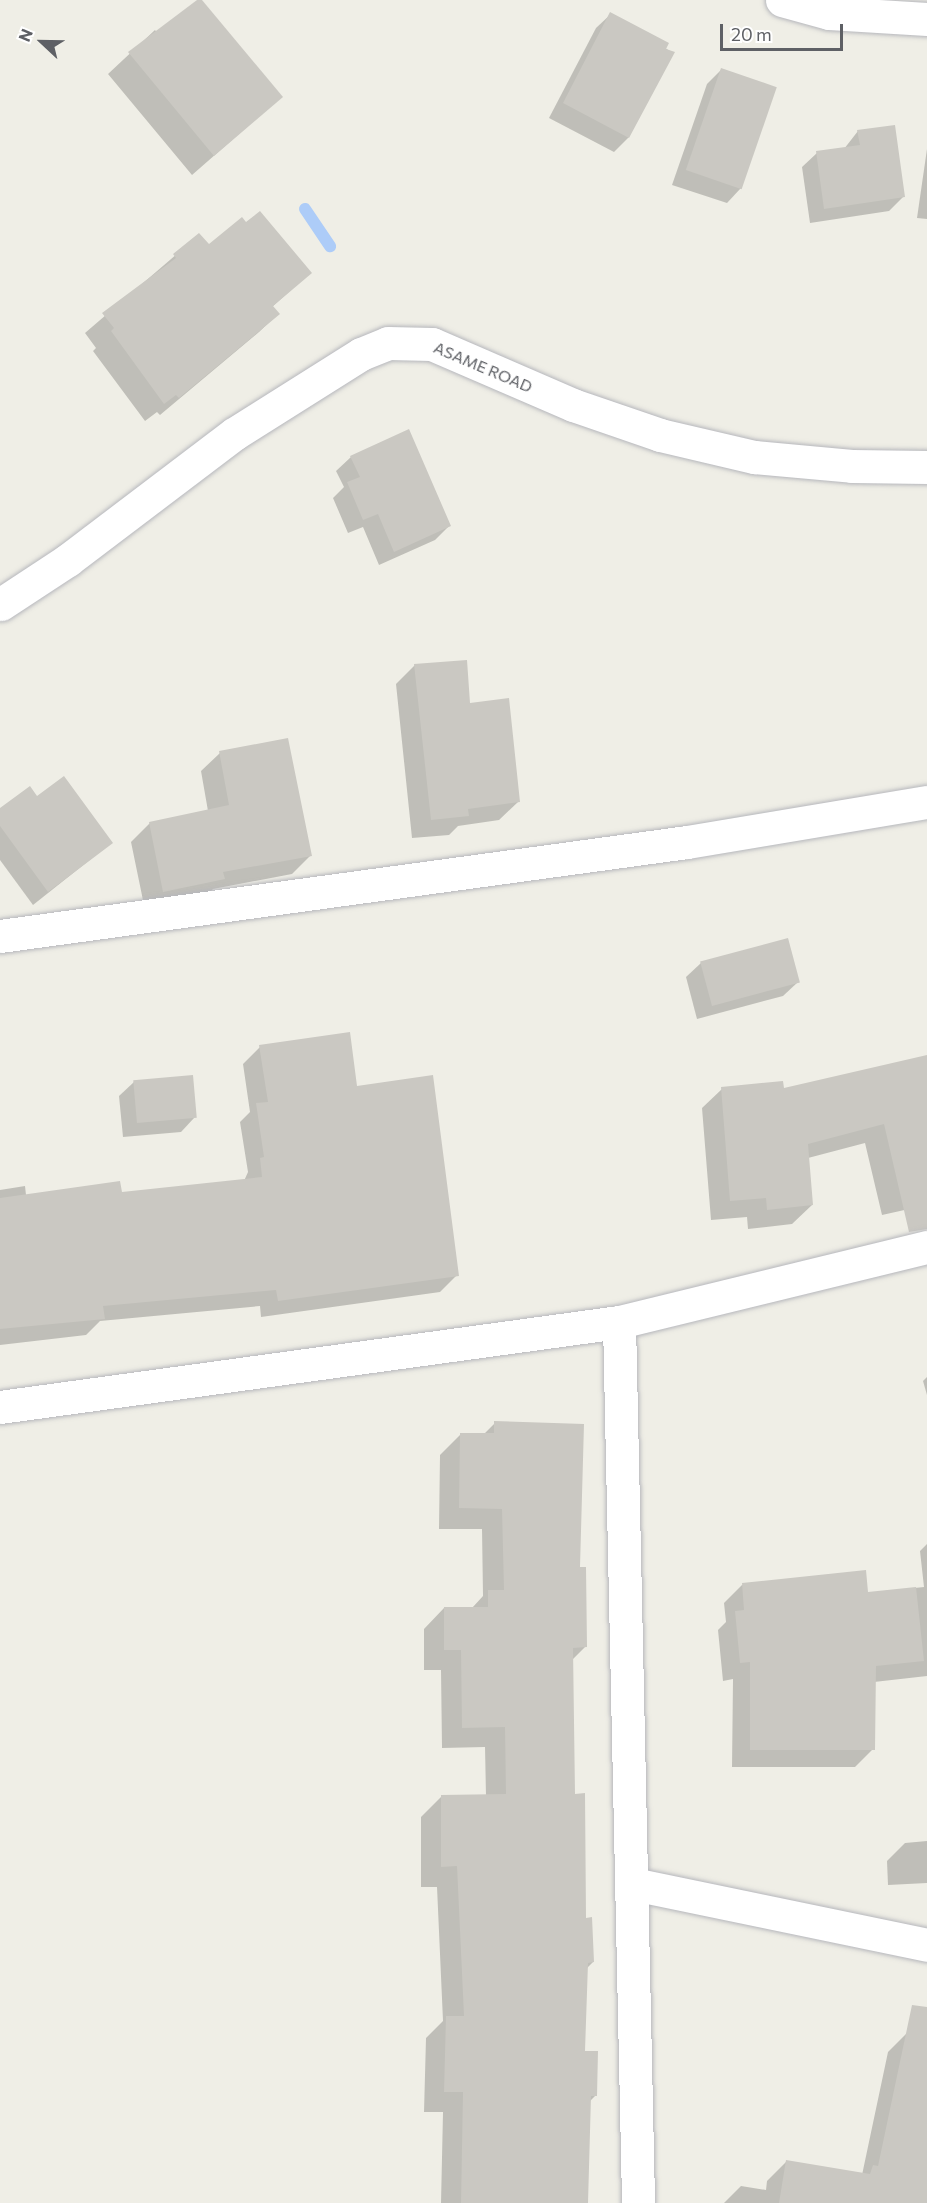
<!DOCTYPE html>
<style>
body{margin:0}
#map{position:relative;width:927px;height:2203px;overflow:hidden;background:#efeee6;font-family:Commissioner,sans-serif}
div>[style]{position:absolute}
.shadow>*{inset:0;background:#0003}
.stream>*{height:12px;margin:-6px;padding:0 6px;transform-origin:6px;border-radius:6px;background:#adccf8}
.building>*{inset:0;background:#cac8c2;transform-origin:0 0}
.roads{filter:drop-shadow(0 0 2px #b6b7bc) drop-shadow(0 0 2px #b6b7bc)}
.minor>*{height:33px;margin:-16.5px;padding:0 16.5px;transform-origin:16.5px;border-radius:16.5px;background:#fff}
span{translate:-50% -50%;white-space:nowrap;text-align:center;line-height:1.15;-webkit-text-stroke:6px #fff;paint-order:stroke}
.street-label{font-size:16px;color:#5e6065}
.north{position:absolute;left:12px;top:12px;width:60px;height:60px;-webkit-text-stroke:4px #fff;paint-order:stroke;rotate:292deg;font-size:16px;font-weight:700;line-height:24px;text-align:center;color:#5e6065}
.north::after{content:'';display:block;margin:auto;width:21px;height:27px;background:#5e6065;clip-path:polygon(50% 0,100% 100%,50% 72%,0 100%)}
.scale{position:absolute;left:720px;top:24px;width:123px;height:27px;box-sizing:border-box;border:3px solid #5e6065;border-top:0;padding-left:8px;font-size:18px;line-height:21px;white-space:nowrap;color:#5e6065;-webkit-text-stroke:4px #fff;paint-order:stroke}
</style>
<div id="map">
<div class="shadow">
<i style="clip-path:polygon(200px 0,281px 97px,192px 175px,108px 74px,155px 30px,158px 34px)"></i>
<i style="clip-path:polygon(611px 14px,673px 53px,628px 138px,614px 152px,549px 118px,596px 28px)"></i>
<i style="clip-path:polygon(722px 69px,741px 188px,727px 203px,672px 185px,707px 84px)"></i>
<i style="clip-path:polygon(858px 131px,903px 197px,889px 211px,810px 223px,802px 167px,817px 153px,844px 149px)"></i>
<i style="clip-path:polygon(927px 149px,927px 219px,917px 218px)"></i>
<i style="clip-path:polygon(199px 235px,209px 246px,310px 273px,272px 307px,278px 314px,259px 332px,160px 415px,157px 412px,145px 421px,93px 351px,96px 348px,85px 333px)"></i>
<i style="clip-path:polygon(351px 457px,449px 526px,435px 540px,379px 565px,363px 527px,348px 533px,333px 498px,344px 487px,336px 471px)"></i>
<i style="clip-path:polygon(415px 665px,468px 705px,518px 802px,499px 820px,458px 826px,449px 835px,412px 838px,396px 684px)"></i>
<i style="clip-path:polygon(220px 753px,311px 855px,292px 874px,213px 889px,204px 898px,145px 910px,131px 842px,150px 823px,208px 811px,201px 771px)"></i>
<i style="clip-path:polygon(37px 798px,111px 843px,33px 905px,0 860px,0 810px)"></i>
<i style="clip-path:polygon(701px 963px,798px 982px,783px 996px,697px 1019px,686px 977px)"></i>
<i style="clip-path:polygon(260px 1047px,356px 1088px,457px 1275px,440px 1292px,261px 1317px,260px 1306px,100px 1321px,86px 1335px,0 1345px,0 1190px,25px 1186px,26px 1195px,121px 1193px,244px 1181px,248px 1172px,240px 1122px,250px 1112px,243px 1064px)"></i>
<i style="clip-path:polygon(927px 1056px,927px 1205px,882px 1215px,865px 1143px,808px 1158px,812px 1205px,792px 1224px,748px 1229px,747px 1217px,711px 1220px,702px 1108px,722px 1089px,782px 1090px)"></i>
<i style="clip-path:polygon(134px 1082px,195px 1117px,181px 1132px,123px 1137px,119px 1096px)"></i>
<i style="clip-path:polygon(927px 1377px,927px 1395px,923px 1381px)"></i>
<i style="clip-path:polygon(495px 1423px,578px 1569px,585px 1647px,572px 1660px,574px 1795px,584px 1919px,593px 1962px,586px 1969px,584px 2052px,596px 2095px,589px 2102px,587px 2203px,441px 2203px,443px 2112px,424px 2112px,426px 2038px,443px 2021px,437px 1887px,421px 1887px,421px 1817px,441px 1797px,486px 1796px,485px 1747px,442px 1748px,441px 1670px,424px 1670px,424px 1629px,444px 1608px,472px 1608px,483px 1596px,482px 1529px,439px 1529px,440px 1455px,461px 1434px,483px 1435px)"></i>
<i style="clip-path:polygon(927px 1544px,927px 1676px,874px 1682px,873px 1749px,855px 1767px,732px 1767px,733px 1679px,723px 1681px,718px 1630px,726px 1622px,724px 1603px,742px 1585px,867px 1593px,924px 1587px,920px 1551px)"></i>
<i style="clip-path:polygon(927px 1841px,927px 1883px,888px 1885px,887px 1861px,905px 1843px)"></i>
<i style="clip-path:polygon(907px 2033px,927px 2037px,927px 2203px,724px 2203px,741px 2186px,766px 2190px,767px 2181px,786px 2162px,862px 2175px,888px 2052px)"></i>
</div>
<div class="stream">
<i style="left:305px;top:209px;width:45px;rotate:56deg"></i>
</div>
<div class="building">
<i style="clip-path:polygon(197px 0,202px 0,283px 97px,214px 156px,128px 52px)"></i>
<i style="clip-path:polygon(610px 12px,669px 43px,666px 49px,675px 52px,629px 138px,563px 103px)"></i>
<i style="left:721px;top:68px;width:59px;height:108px;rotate:19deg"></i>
<i style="clip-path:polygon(895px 125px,905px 197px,824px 209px,816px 151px,860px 145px,857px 130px)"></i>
<i style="clip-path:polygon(260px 211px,312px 273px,273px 306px,280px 314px,179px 398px,176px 395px,164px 404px,111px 331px,114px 328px,102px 313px,176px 258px,173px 254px,199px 233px,209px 244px,242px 217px,246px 222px)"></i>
<i style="clip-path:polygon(409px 429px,451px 526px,394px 552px,378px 514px,363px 520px,347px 482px,360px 477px,350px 456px)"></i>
<i style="clip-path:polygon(467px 660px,470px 703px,509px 698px,520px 802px,468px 809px,469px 816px,431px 820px,414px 664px)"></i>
<i style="clip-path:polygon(288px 738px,312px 856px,223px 872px,225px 879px,163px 892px,149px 822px,229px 805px,219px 751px)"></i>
<i style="clip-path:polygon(64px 776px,113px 843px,48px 892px,0 826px,0 808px,30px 786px,37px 796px)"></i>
<i style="left:788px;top:938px;width:46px;height:91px;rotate:75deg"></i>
<i style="clip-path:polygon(350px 1032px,357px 1086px,433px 1075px,459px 1276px,278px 1301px,276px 1290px,103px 1306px,105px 1319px,0 1329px,0 1198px,120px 1181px,122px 1192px,262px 1177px,260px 1158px,264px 1157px,256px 1103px,268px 1102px,259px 1045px)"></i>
<i style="clip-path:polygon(927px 1055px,927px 1229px,909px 1232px,884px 1124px,808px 1144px,813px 1205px,767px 1210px,766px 1198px,730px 1201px,721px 1087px,783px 1081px,784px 1088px)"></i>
<i style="left:193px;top:1075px;width:43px;height:60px;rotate:85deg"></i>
<i style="clip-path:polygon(494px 1421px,584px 1424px,580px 1567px,586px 1567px,587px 1647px,573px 1648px,575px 1794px,585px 1793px,586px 1918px,592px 1917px,594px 1962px,588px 1963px,585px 2051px,598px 2051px,597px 2096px,591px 2096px,588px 2203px,461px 2203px,463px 2092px,444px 2092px,446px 2016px,464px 2016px,457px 1866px,441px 1867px,441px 1795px,506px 1794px,505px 1727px,462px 1728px,461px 1650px,444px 1650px,444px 1607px,488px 1607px,488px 1590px,504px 1590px,502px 1509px,459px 1508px,460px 1433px,494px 1433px)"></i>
<i style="clip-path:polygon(866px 1570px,868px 1592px,916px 1587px,924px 1661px,876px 1666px,875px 1750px,750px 1750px,750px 1662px,740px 1663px,735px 1611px,744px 1610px,742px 1583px)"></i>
<i style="clip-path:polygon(912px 2005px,927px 2007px,927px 2203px,779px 2203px,786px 2160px,870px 2174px,873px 2165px,878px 2166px)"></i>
</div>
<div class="roads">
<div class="minor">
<i style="left:782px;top:0;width:49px;rotate:15.5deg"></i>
<i style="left:829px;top:13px;width:98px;rotate:3.5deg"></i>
<i style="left:1px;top:604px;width:80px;rotate:-33.3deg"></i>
<i style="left:68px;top:560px;width:208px;rotate:-37.2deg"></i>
<i style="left:234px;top:434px;width:150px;rotate:-32.2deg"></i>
<i style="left:361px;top:354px;width:29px;rotate:-22deg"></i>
<i style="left:388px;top:343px;width:44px;rotate:1.3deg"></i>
<i style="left:432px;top:344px;width:154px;rotate:23.4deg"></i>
<i style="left:573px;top:405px;width:92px;rotate:19deg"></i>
<i style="left:660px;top:435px;width:97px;rotate:13.2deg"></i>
<i style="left:754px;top:457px;width:98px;rotate:5.2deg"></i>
<i style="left:852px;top:466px;width:75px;rotate:0.8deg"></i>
<i style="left:0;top:936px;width:693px;rotate:-7.79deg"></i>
<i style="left:687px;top:842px;width:243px;rotate:-9.5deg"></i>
<i style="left:619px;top:1322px;width:881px;rotate:88.76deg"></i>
<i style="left:0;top:1407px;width:625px;rotate:-7.82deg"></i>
<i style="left:619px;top:1322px;width:317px;rotate:-13.7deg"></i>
<i style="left:633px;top:1884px;width:300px;rotate:11.7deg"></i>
</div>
</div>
<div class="street-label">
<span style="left:483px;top:367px;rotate:23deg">ASAME ROAD</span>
</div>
<div class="north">N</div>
<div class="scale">20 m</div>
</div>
